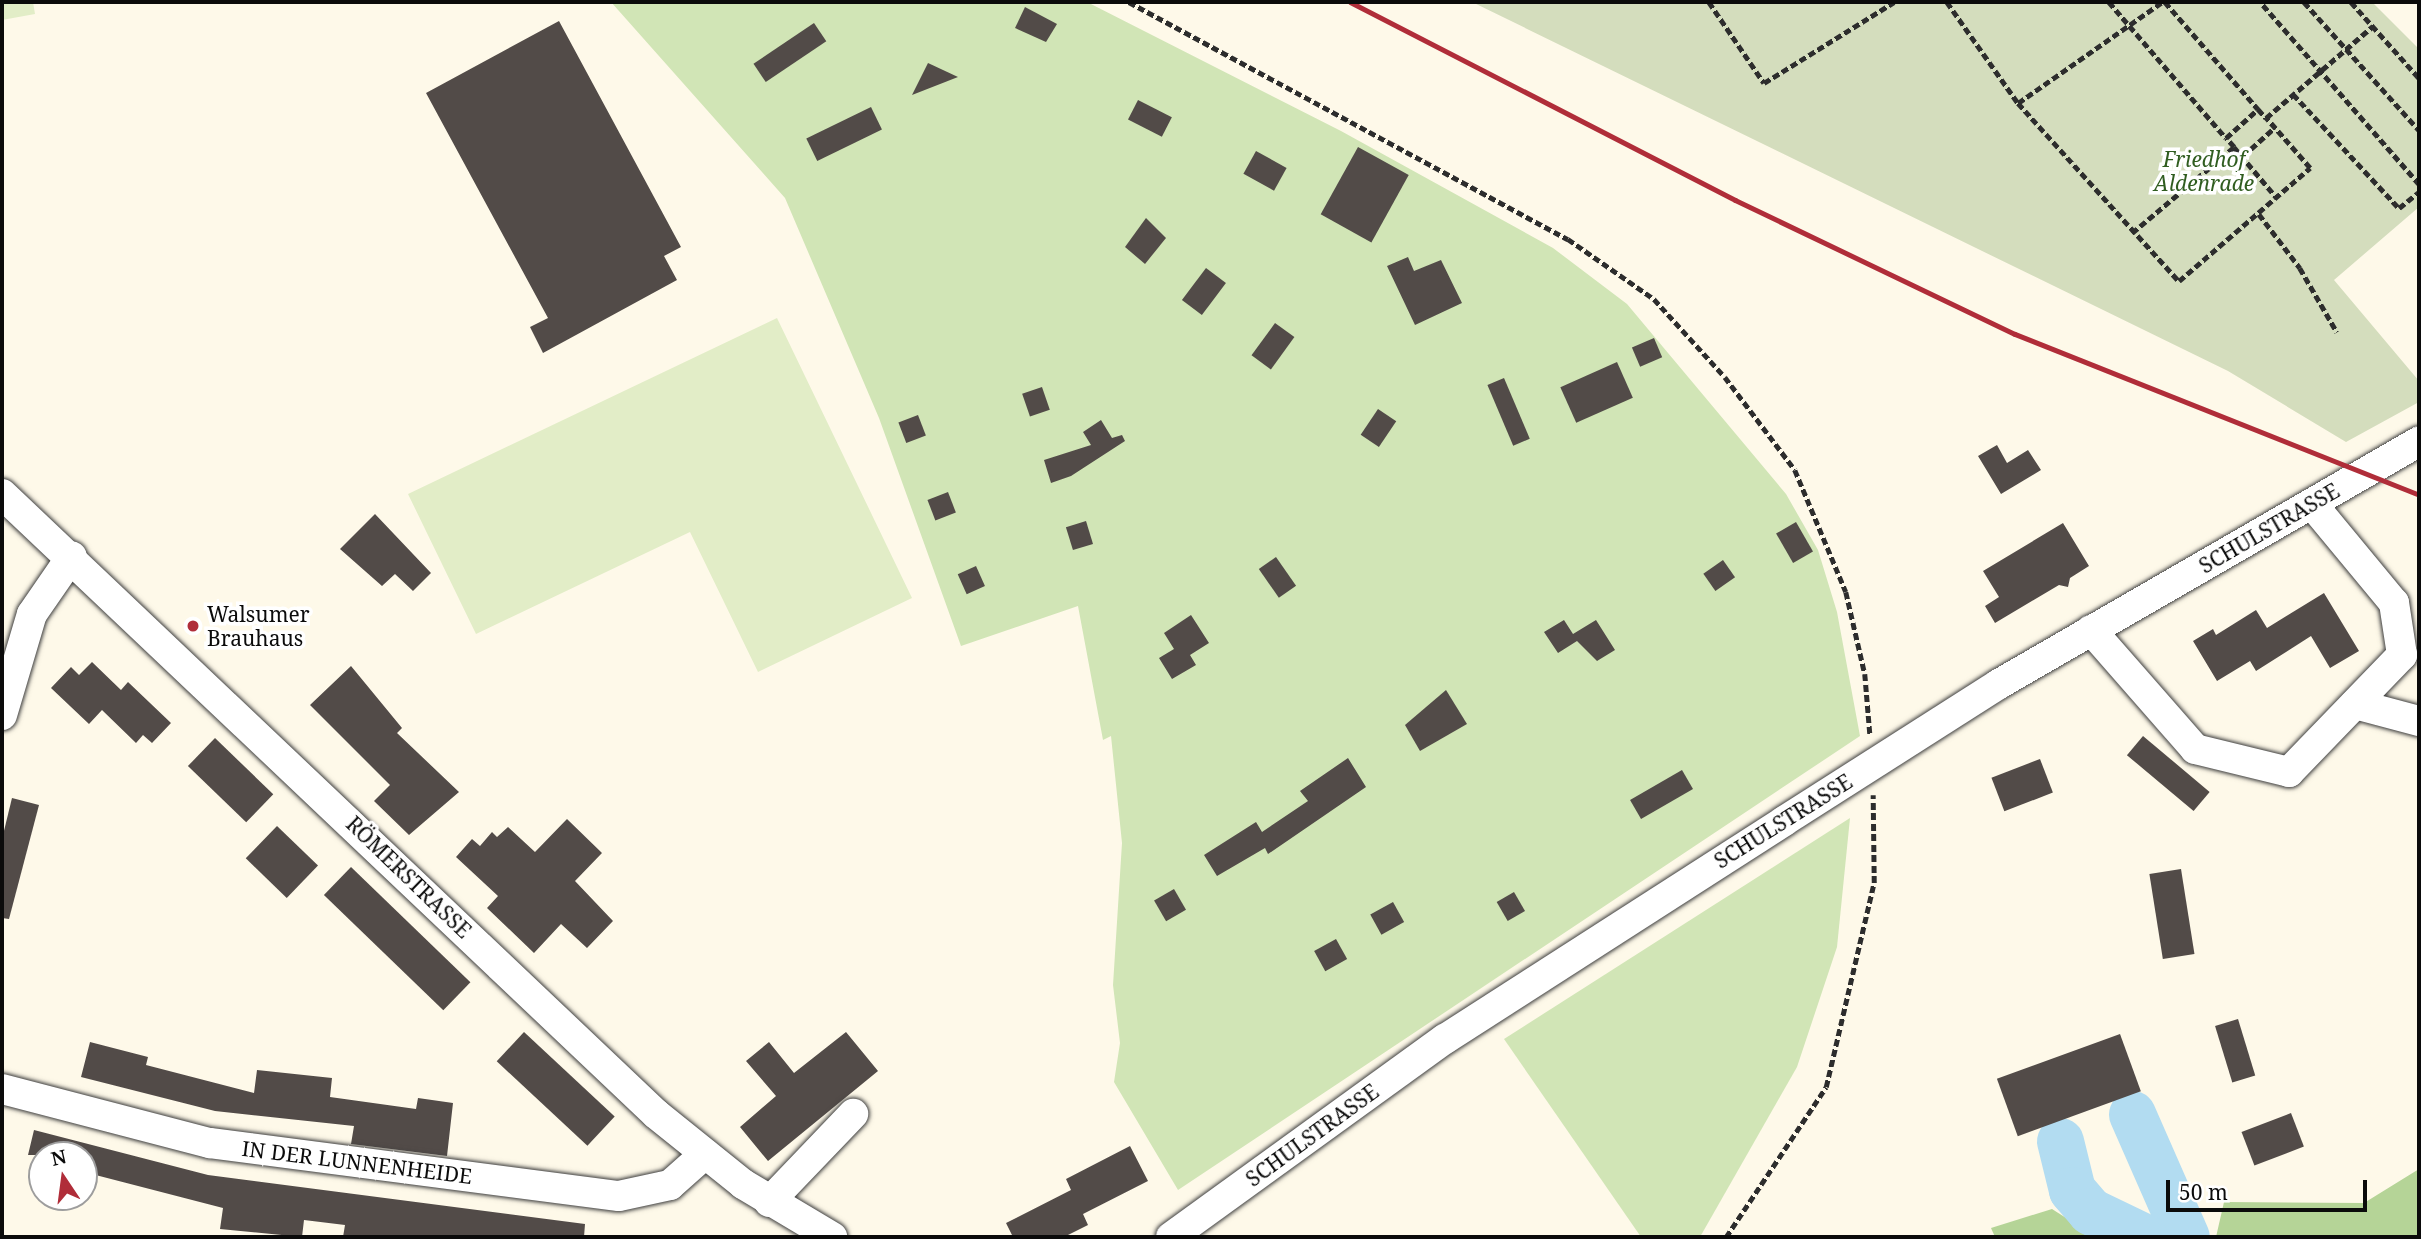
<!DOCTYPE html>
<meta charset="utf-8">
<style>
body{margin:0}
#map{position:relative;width:2421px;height:1239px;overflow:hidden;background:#fef9e9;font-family:"Noto Serif",serif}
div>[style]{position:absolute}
.green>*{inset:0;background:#d1e5b6}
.forest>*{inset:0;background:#b5d497}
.cemetery>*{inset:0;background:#d4ddbd}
.pitch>*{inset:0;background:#e2edc7}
.river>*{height:47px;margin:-23.5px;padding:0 23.5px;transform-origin:23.5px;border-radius:23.5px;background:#b2dcf1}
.building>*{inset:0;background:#524b48;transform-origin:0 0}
.path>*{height:4.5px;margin-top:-2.25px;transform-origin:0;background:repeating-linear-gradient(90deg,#2d2d2d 0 7px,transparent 0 10.5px)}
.roads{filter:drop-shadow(0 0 2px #3e3e3e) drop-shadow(0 0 2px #3e3e3e)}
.minor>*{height:30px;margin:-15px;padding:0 15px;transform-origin:15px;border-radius:15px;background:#fff}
.rail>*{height:5px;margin:-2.5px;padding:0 2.5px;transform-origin:2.5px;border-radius:2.5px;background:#b02d39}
.dots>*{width:19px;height:19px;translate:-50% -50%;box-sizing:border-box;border:4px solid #fff;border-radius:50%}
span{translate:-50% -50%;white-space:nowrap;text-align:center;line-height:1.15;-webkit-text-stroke:7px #fff;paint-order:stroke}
.park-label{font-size:21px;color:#305d20;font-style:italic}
.street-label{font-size:21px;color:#0b0b0b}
.poi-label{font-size:21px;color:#0b0b0b}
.left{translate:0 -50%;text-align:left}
.frame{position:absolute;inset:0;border:4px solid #0b0b0b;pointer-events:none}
.north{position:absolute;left:28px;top:1141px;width:70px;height:70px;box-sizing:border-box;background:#fff;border:2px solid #9d9d9d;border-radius:50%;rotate:347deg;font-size:19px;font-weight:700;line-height:28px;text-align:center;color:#0b0b0b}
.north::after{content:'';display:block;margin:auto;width:24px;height:32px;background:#b02d39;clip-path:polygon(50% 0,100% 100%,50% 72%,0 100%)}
.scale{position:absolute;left:2166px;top:1180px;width:201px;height:32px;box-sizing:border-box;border:4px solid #0b0b0b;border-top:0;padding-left:9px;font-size:21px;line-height:24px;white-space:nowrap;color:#0b0b0b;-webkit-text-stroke:5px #fff;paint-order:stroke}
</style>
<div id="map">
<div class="green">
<i style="clip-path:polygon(611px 2px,1087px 2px,1341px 131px,1553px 248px,1627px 304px,1786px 494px,1818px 550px,1837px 612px,1860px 736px,1178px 1190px,1114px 1082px,1120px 1043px,1113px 985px,1122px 843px,1111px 736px,1103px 740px,1078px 606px,961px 646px,879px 418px,785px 198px)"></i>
<i style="clip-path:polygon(1850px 818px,1837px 947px,1797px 1067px,1700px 1237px,1641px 1237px,1504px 1039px)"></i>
</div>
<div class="forest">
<i style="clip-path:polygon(2419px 1169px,2419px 1237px,2216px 1237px,2224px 1202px,2364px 1203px)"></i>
<i style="clip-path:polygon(2052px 1209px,2096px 1237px,1995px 1237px,1991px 1228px)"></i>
</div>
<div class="cemetery">
<i style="clip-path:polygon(1472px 2px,2372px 2px,2419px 49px,2419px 207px,2334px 280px,2419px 381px,2419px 402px,2346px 442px,2228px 371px)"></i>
</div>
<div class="pitch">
<i style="clip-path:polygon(2px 2px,33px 2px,35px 14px,2px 20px)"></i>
<i style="clip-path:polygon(777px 318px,912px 598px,758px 672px,690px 532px,476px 634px,408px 494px)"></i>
</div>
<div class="river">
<i style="left:2132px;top:1114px;width:134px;rotate:66.3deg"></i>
<i style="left:2060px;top:1141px;width:50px;rotate:76.2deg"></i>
<i style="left:2072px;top:1190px;width:28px;rotate:49deg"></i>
<i style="left:2090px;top:1211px;width:60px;rotate:25.7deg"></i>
</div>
<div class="building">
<i style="clip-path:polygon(1025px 7px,1057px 24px,1046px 42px,1015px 28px)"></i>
<i style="clip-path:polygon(559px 21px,681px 247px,664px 256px,677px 280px,543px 353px,530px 327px,548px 318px,426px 93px)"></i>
<i style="left:814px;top:23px;width:22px;height:73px;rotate:56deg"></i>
<i style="clip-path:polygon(928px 63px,958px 77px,912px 95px)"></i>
<i style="left:1138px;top:100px;width:38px;height:22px;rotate:27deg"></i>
<i style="left:871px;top:107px;width:25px;height:72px;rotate:64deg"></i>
<i style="left:1358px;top:147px;width:58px;height:77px;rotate:29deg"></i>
<i style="left:1256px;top:151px;width:35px;height:26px;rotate:29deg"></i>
<i style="clip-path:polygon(1146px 218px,1166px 238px,1145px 264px,1125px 247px)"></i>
<i style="clip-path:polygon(1408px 257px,1414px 271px,1441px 260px,1462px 303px,1415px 325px,1387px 266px)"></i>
<i style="left:1206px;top:268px;width:25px;height:40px;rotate:37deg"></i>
<i style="left:1275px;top:323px;width:24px;height:40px;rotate:36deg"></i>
<i style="left:1654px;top:338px;width:21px;height:24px;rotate:67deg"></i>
<i style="left:1617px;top:362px;width:39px;height:62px;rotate:66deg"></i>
<i style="left:1504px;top:378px;width:66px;height:18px;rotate:67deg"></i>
<i style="left:1042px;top:387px;width:24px;height:21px;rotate:71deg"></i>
<i style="left:1378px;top:409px;width:22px;height:31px;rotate:34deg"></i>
<i style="left:918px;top:415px;width:22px;height:21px;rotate:69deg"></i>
<i style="clip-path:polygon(1101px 420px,1112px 438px,1122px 435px,1125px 441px,1071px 476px,1051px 483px,1044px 460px,1091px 445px,1083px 432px)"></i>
<i style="clip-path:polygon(1997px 445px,2007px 463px,2028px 450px,2041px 470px,2001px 494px,1978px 456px)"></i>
<i style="left:948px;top:492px;width:22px;height:22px;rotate:69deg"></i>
<i style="clip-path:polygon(375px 514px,431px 573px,413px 591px,395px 574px,382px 586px,340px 549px)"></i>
<i style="left:1086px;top:521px;width:24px;height:21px;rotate:73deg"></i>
<i style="left:1796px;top:522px;width:34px;height:23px;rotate:60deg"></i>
<i style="clip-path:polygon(2063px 523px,2089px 566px,2070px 578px,2068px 587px,2059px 585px,1995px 623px,1985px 606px,1999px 597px,1983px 571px)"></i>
<i style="left:1276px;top:557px;width:35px;height:21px;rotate:55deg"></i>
<i style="left:1723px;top:560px;width:21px;height:24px;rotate:55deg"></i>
<i style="left:976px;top:566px;width:22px;height:20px;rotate:66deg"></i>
<i style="clip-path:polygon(2324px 593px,2359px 651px,2330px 668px,2311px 636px,2256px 671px,2250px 661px,2217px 681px,2193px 641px,2213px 629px,2216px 635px,2256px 610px,2267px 628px)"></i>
<i style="clip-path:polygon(1191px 615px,1209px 643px,1190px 655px,1196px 665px,1172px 679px,1159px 658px,1174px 649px,1164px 633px)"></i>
<i style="clip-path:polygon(1564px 620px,1573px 634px,1596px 620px,1615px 650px,1597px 661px,1577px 641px,1558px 653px,1544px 632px)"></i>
<i style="clip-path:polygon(92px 662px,121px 690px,128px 682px,171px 723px,152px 743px,143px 735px,136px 743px,102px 710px,89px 724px,51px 688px,71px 667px,79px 675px)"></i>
<i style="clip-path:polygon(351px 666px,402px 728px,397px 733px,459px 792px,409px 835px,374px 801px,390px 785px,310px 705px)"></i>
<i style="clip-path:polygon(1446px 690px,1467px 724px,1420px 751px,1405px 725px)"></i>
<i style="left:2143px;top:736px;width:87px;height:25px;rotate:40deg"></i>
<i style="left:215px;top:738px;width:81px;height:39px;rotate:44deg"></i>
<i style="clip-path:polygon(1348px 758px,1366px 787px,1268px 854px,1265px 848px,1217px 876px,1204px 855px,1256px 822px,1262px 832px,1308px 801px,1300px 791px)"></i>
<i style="left:2040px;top:759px;width:36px;height:52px;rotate:69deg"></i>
<i style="left:1682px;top:770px;width:22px;height:60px;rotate:60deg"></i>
<i style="clip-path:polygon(12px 798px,39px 805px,9px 919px,2px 918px,2px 839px)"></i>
<i style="clip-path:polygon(567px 819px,602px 853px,575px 881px,613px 921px,587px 948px,561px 924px,534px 953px,487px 908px,498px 896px,456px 857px,472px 839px,480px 846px,492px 832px,497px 837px,508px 827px,535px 852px)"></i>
<i style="left:277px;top:826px;width:57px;height:45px;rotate:44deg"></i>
<i style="left:351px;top:867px;width:166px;height:39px;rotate:44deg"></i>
<i style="left:2181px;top:869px;width:86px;height:32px;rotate:81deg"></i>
<i style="left:1174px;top:889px;width:24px;height:23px;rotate:60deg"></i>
<i style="left:1514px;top:892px;width:22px;height:20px;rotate:60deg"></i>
<i style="left:1393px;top:902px;width:23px;height:26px;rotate:61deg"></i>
<i style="left:1336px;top:939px;width:23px;height:25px;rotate:61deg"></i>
<i style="left:2238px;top:1019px;width:59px;height:24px;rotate:73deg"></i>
<i style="left:524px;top:1032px;width:124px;height:40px;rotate:43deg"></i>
<i style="clip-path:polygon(846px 1032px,878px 1071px,768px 1161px,740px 1127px,776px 1096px,746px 1061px,769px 1042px,794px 1073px)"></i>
<i style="left:2120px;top:1034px;width:61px;height:131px;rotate:70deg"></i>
<i style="clip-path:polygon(90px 1042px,148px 1057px,146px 1065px,254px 1093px,257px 1070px,332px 1078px,330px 1097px,416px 1109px,418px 1098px,453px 1103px,447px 1156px,351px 1144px,354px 1126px,215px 1111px,81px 1077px)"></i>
<i style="left:2291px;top:1113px;width:36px;height:53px;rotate:69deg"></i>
<i style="clip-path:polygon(34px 1130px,208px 1175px,585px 1224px,584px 1237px,343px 1237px,345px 1225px,304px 1220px,302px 1237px,220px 1229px,223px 1208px,84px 1172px,84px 1155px,28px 1155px)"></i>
<i style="clip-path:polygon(1130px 1146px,1148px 1181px,1083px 1214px,1088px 1225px,1064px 1237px,1013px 1237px,1006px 1223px,1071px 1190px,1066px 1179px)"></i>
</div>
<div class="path">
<i style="left:1129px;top:2px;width:499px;rotate:28.4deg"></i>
<i style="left:1568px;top:239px;width:105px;rotate:34.9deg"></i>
<i style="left:1654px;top:299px;width:105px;rotate:47.7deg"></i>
<i style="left:1725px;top:377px;width:116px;rotate:53deg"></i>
<i style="left:1795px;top:470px;width:132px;rotate:67.3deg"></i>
<i style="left:1846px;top:592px;width:84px;rotate:77deg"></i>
<i style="left:1865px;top:674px;width:60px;rotate:85.2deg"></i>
<i style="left:1709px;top:2px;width:98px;rotate:55.8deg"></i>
<i style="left:1764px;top:83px;width:153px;rotate:-31.9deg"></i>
<i style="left:1947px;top:2px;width:123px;rotate:54.9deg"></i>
<i style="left:2018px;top:103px;width:240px;rotate:47.9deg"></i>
<i style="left:2179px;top:281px;width:173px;rotate:-40.8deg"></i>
<i style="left:2310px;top:168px;width:67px;rotate:-131.3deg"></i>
<i style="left:2109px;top:2px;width:179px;rotate:49.3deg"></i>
<i style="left:2165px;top:2px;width:142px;rotate:49deg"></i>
<i style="left:2304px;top:2px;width:172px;rotate:48.1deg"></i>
<i style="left:2351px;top:2px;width:102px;rotate:48.2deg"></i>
<i style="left:2263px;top:5px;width:237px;rotate:48.9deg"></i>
<i style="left:2293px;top:94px;width:156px;rotate:47.1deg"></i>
<i style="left:2399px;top:208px;width:26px;rotate:-39deg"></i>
<i style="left:2018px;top:103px;width:176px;rotate:-35deg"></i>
<i style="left:2234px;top:147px;width:67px;rotate:49.9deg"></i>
<i style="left:2243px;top:156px;width:42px;rotate:-42.1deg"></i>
<i style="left:2259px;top:214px;width:68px;rotate:52.8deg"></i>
<i style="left:2300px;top:268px;width:74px;rotate:60deg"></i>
<i style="left:2132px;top:233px;width:133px;rotate:-40.1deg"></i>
<i style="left:2234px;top:147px;width:12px;rotate:-132deg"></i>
<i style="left:2226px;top:138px;width:43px;rotate:-42.2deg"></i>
<i style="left:2258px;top:109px;width:12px;rotate:48deg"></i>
<i style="left:2266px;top:118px;width:141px;rotate:-40.7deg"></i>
<i style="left:1726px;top:1237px;width:180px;rotate:-56.3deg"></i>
<i style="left:1826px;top:1087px;width:210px;rotate:-76.8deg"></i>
<i style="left:1874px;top:883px;width:88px;rotate:-90.7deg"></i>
</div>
<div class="roads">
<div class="minor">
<i style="left:2px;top:494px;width:901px;rotate:43.47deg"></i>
<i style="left:656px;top:1114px;width:112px;rotate:38.8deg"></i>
<i style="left:743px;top:1184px;width:104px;rotate:30.8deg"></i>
<i style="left:2091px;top:630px;width:158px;rotate:48.8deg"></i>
<i style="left:2195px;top:749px;width:97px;rotate:13.7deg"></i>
<i style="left:2289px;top:772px;width:163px;rotate:-46deg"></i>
<i style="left:2402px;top:655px;width:53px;rotate:-98.7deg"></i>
<i style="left:2394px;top:603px;width:129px;rotate:-129.6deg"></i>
<i style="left:2355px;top:704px;width:66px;rotate:14.9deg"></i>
<i style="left:2px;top:715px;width:105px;rotate:-73.5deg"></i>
<i style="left:32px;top:614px;width:70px;rotate:-55.4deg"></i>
<i style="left:2px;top:1089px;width:215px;rotate:14.6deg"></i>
<i style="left:210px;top:1143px;width:412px;rotate:7.4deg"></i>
<i style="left:619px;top:1196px;width:52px;rotate:-12.2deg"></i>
<i style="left:670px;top:1185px;width:47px;rotate:-41.5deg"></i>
<i style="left:769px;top:1202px;width:122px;rotate:-46.3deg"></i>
<i style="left:1171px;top:1237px;width:338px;rotate:-35.9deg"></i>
<i style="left:1445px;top:1039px;width:403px;rotate:-32.7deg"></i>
<i style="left:1784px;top:821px;width:255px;rotate:-32.5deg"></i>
<i style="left:1999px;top:684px;width:485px;rotate:-30deg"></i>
</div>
</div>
<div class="rail">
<i style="left:1350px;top:2px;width:433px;rotate:27.2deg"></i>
<i style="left:1735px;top:200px;width:310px;rotate:25.6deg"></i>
<i style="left:2015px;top:334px;width:435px;rotate:21.7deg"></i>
</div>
<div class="dots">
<i style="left:193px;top:626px;background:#b02d39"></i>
</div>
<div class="park-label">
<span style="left:2204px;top:171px">Friedhof<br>Aldenrade</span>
</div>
<div class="street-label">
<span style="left:2269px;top:528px;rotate:-30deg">SCHULSTRASSE</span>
<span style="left:1783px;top:821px;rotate:-32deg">SCHULSTRASSE</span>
<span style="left:409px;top:877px;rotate:44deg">RÖMERSTRASSE</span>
<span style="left:1312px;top:1135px;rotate:-36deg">SCHULSTRASSE</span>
<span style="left:357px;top:1162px;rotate:7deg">IN DER LUNNENHEIDE</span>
</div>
<div class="poi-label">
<span class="left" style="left:207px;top:626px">Walsumer<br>Brauhaus</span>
</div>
<div class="frame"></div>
<div class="north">N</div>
<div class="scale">50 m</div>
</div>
